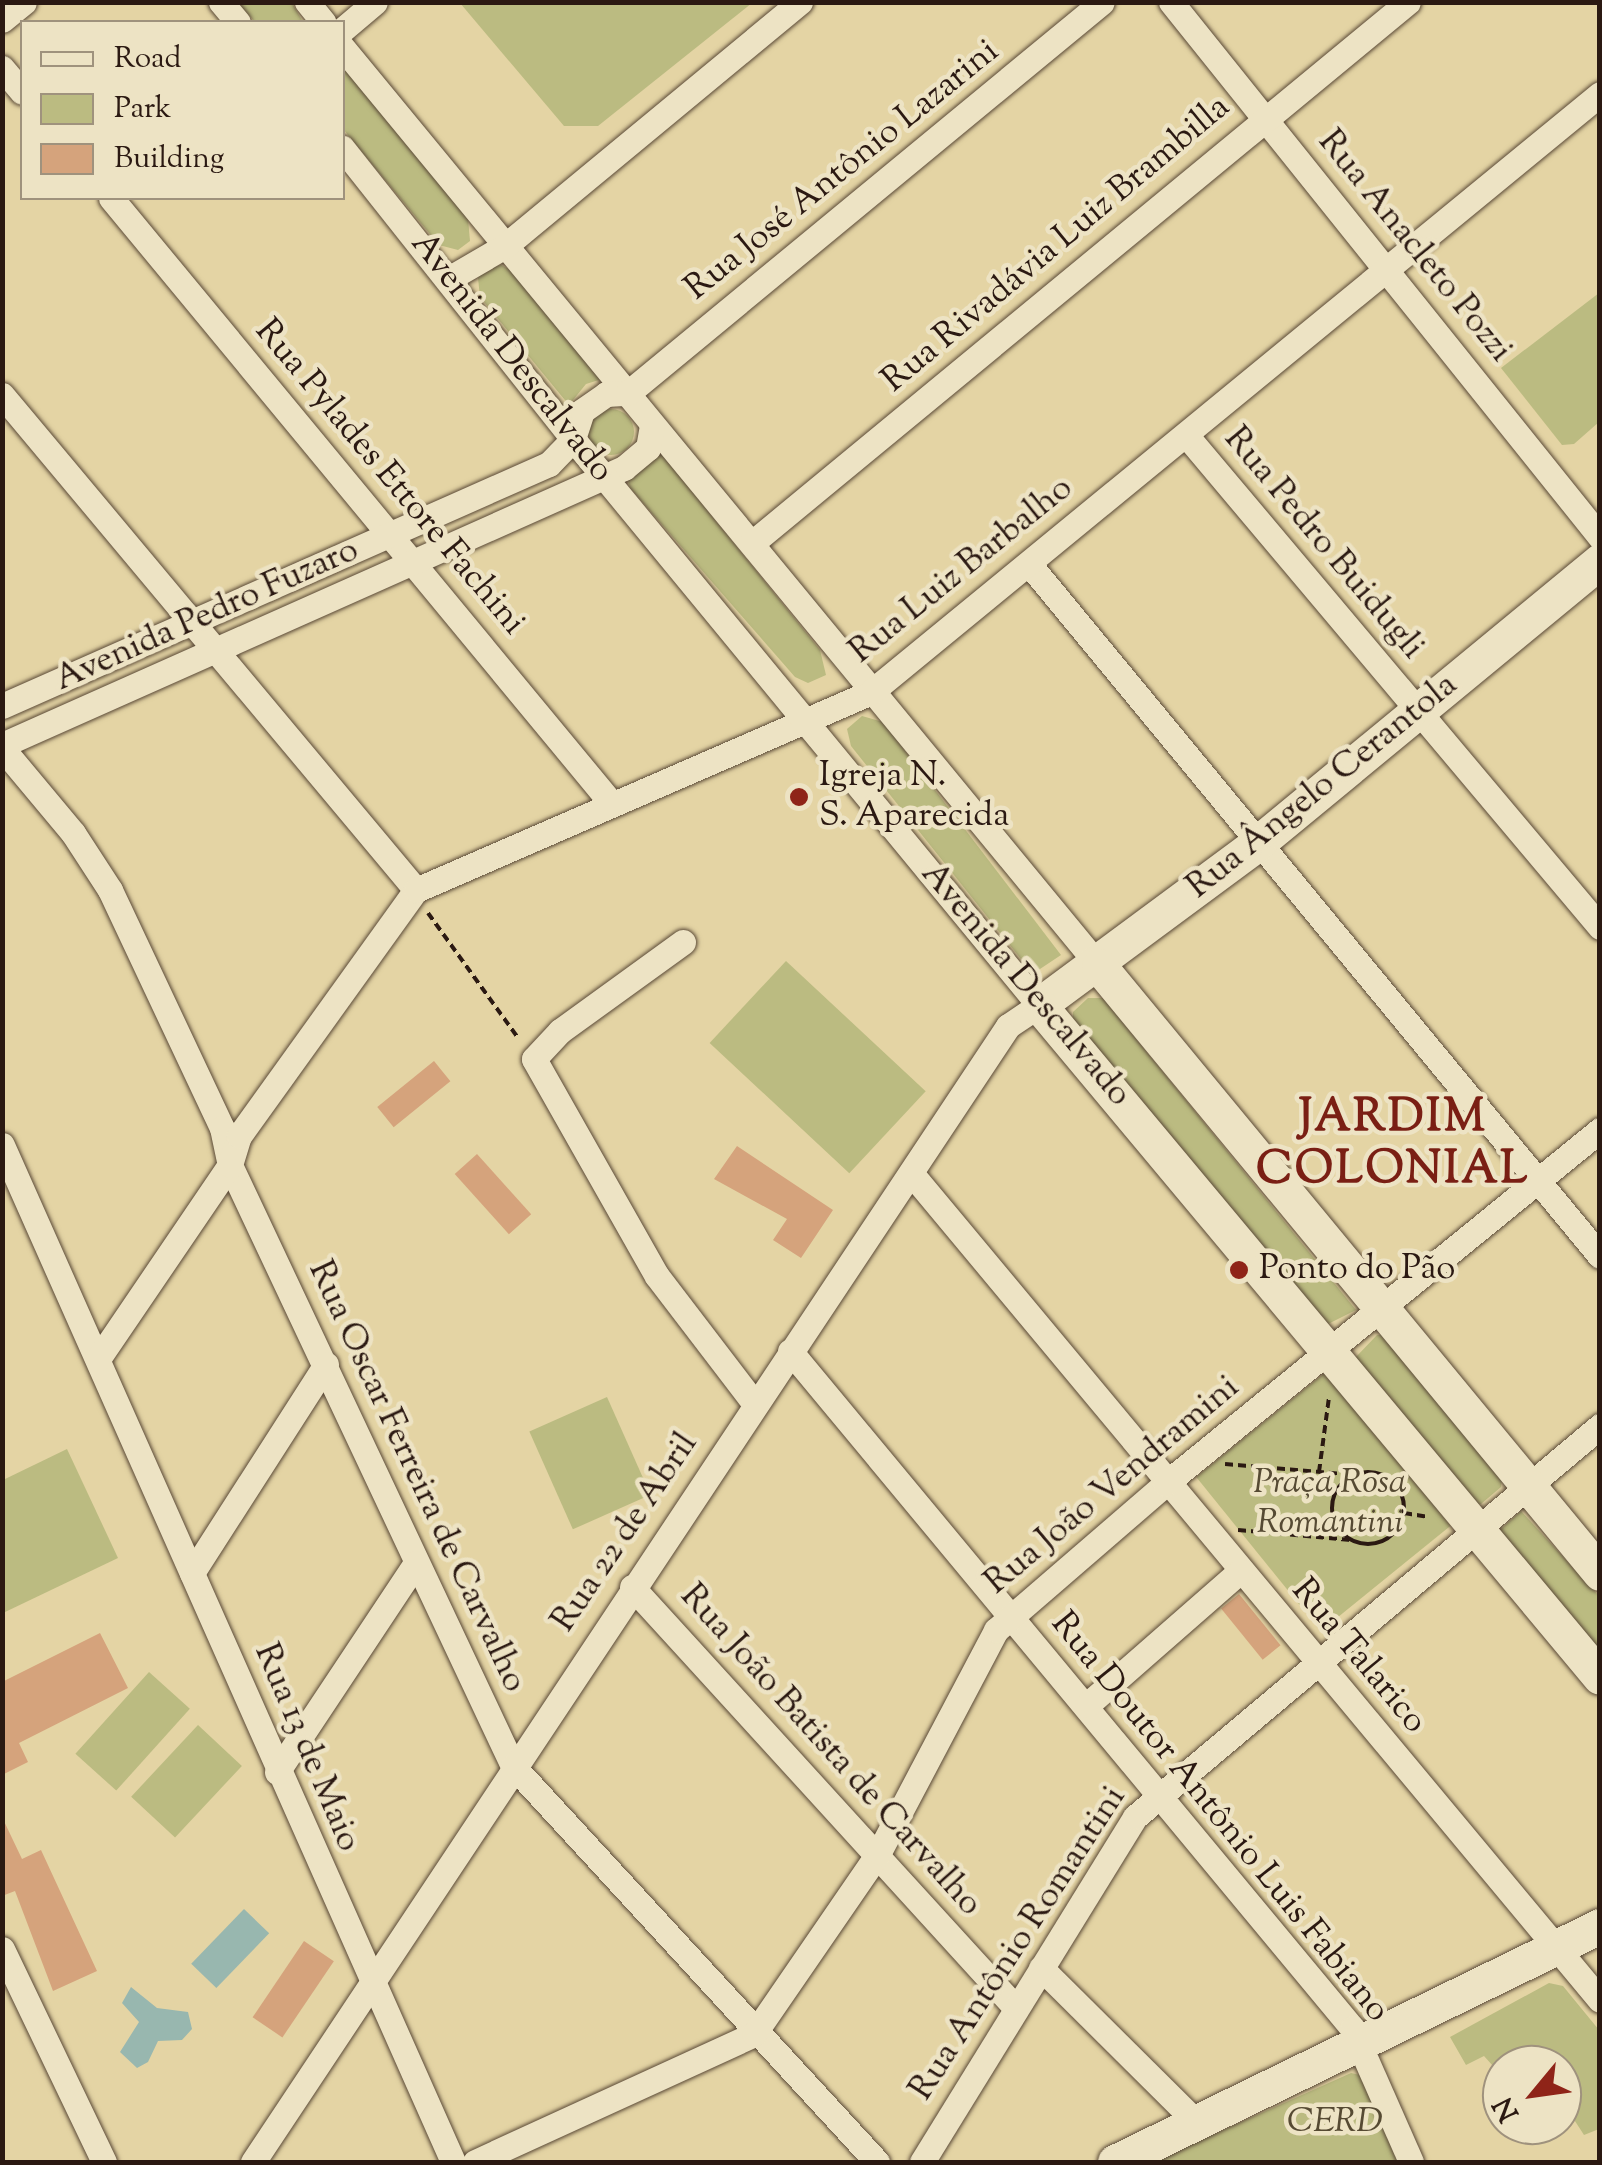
<!DOCTYPE html>
<meta charset="utf-8">
<style>
body{margin:0}
#map{position:relative;width:1602px;height:2165px;overflow:hidden;background:#e4d4a4;font-family:"Sorts Mill Goudy",serif}
div>[style]{position:absolute}
.green>*{inset:0;background:#bbbb81;transform-origin:0 0}
.round{border-radius:50%}
.water>*{inset:0;background:#98b7af;transform-origin:0 0}
.building>*{inset:0;background:#d5a37c;transform-origin:0 0}
.path>*{height:4px;margin-top:-2px;transform-origin:0;background:repeating-linear-gradient(90deg,#2b1912 0 8px,transparent 0 13px)}
.path>.ring{margin:-2px;padding:0;box-sizing:content-box;background:none;border:4px solid #2b1912;border-radius:50%}
.roads{filter:drop-shadow(0 0 2px #594836) drop-shadow(0 0 2px #594836)}
.street>*{height:25px;margin:-12.5px;padding:0 12.5px;transform-origin:12.5px;border-radius:12.5px;background:#ede3c4}
.secondary>*{height:35px;margin:-17.5px;padding:0 17.5px;transform-origin:17.5px;border-radius:17.5px;background:#ede3c4}
.dots>*{width:28px;height:28px;translate:-50% -50%;box-sizing:border-box;border:5px solid #ede3c4;border-radius:50%}
span{translate:-50% -50%;white-space:nowrap;text-align:center;line-height:1.15;-webkit-text-stroke:9px #ede3c4;paint-order:stroke}
.street-label{font-size:35px;color:#2b1912}
.poi-label{font-size:35px;color:#2b1912}
.left{translate:0 -50%;text-align:left}
.park-label{font-size:35px;color:#564a33;font-style:italic}
.district-label{font-size:45px;color:#7a1f14;font-weight:700;letter-spacing:2.5px}
.frame{position:absolute;inset:0;border:5px solid #2b1912;pointer-events:none}
.legend{position:absolute;left:20px;top:20px;width:325px;height:180px;box-sizing:border-box;background:#ede3c4;border:2px solid #9f927d;margin:0;padding:12px 18px;list-style:none;font-size:30px;color:#2b1912}
.legend li{display:flex;align-items:center;gap:20px;height:50px}
.legend b{width:50px;border:2px solid #9f927d}
.north{position:absolute;left:1482px;top:2045px;width:100px;height:100px;box-sizing:border-box;background:#ede3c4;border:2px solid #9f927d;border-radius:50%;rotate:241deg;font-size:28px;font-weight:700;line-height:40px;text-align:center;color:#2b1912}
.north::after{content:'';display:block;margin:auto;width:35px;height:45px;background:#8f2418;clip-path:polygon(50% 0,100% 100%,50% 72%,0 100%)}
</style>
<div id="map">
<div class="green">
<i style="clip-path:polygon(238px 3px,292px 3px,303px 22px,255px 22px)"></i>
<i style="clip-path:polygon(460px 3px,752px 3px,598px 126px,564px 126px)"></i>
<i style="clip-path:polygon(342px 62px,468px 219px,470px 241px,458px 250px,439px 245px,343px 129px)"></i>
<i style="clip-path:polygon(501px 265px,514px 272px,602px 379px,586px 384px,569px 405px,480px 297px,478px 278px,488px 267px)"></i>
<i style="clip-path:polygon(1599px 293px,1599px 422px,1574px 444px,1562px 445px,1501px 368px)"></i>
<i class="round" style="left:588px;top:409px;width:46px;height:46px"></i>
<i style="clip-path:polygon(661px 453px,820px 650px,826px 675px,808px 683px,795px 677px,630px 488px,628px 480px)"></i>
<i style="clip-path:polygon(862px 716px,883px 722px,1061px 955px,1037px 971px,1029px 969px,851px 746px,847px 729px)"></i>
<i style="left:786px;top:961px;width:191px;height:112px;rotate:43deg"></i>
<i style="clip-path:polygon(1088px 998px,1103px 998px,1356px 1310px,1324px 1326px,1073px 1024px,1073px 1012px)"></i>
<i style="clip-path:polygon(1377px 1335px,1385px 1335px,1502px 1477px,1501px 1487px,1481px 1504px,1473px 1504px,1354px 1359px)"></i>
<i style="left:1326px;top:1372px;width:198px;height:167px;rotate:51deg"></i>
<i style="left:607px;top:1397px;width:107px;height:85px;rotate:66deg"></i>
<i style="clip-path:polygon(67px 1449px,118px 1558px,3px 1613px,3px 1480px)"></i>
<i style="clip-path:polygon(1521px 1511px,1599px 1596px,1599px 1657px,1500px 1530px)"></i>
<i style="left:149px;top:1672px;width:55px;height:110px;rotate:42deg"></i>
<i style="left:198px;top:1725px;width:60px;height:98px;rotate:43deg"></i>
<i style="clip-path:polygon(1549px 1983px,1563px 1986px,1599px 2030px,1599px 2129px,1584px 2135px,1562px 2101px,1562px 2065px,1502px 2065px,1502px 2076px,1484px 2056px,1466px 2065px,1450px 2037px)"></i>
<i style="clip-path:polygon(1351px 2073px,1360px 2075px,1398px 2162px,1152px 2162px)"></i>
</div>
<div class="water">
<i style="left:244px;top:1909px;width:35px;height:76px;rotate:44deg"></i>
<i style="clip-path:polygon(131px 1987px,157px 2008px,188px 2012px,192px 2029px,182px 2040px,158px 2041px,148px 2062px,137px 2068px,120px 2052px,139px 2022px,122px 2003px)"></i>
</div>
<div class="building">
<i style="left:434px;top:1061px;width:26px;height:73px;rotate:51deg"></i>
<i style="clip-path:polygon(737px 1146px,833px 1210px,801px 1258px,773px 1240px,787px 1219px,714px 1179px)"></i>
<i style="left:477px;top:1154px;width:81px;height:30px;rotate:48deg"></i>
<i style="left:1239px;top:1594px;width:66px;height:23px;rotate:51deg"></i>
<i style="clip-path:polygon(100px 1633px,128px 1688px,19px 1743px,28px 1762px,2px 1775px,2px 1682px)"></i>
<i style="clip-path:polygon(2px 1817px,22px 1859px,41px 1850px,97px 1971px,53px 1991px,15px 1891px,2px 1896px)"></i>
<i style="left:304px;top:1941px;width:36px;height:92px;rotate:34deg"></i>
</div>
<div class="path">
<i style="left:428px;top:913px;width:155px;rotate:54.2deg"></i>
<i style="left:1225px;top:1464px;width:130px;rotate:4.8deg"></i>
<i style="left:1319px;top:1472px;width:76px;rotate:-82.4deg"></i>
<i class="ring" style="left:1332px;top:1472px;width:68px;height:68px"></i>
<i style="left:1404px;top:1513px;width:25px;rotate:9deg"></i>
<i style="left:1238px;top:1530px;width:113px;rotate:5.1deg"></i>
</div>
<div class="roads">
<div class="street">
<i style="left:221px;top:2px;width:26px;rotate:50deg"></i>
<i style="left:307px;top:2px;width:26px;rotate:51deg"></i>
<i style="left:1171px;top:2px;width:686px;rotate:51.27deg"></i>
<i style="left:2px;top:20px;width:28px;rotate:-39deg"></i>
<i style="left:342px;top:30px;width:43px;rotate:-40.3deg"></i>
<i style="left:342px;top:47px;width:1191px;rotate:50.52deg"></i>
<i style="left:2px;top:68px;width:31px;rotate:50deg"></i>
<i style="left:111px;top:198px;width:786px;rotate:50.42deg"></i>
<i style="left:450px;top:278px;width:64px;rotate:-30.2deg"></i>
<i style="left:505px;top:246px;width:383px;rotate:-39.6deg"></i>
<i style="left:2px;top:395px;width:645px;rotate:50.09deg"></i>
<i style="left:1186px;top:435px;width:643px;rotate:49.92deg"></i>
<i style="left:752px;top:543px;width:850px;rotate:-39.51deg"></i>
<i style="left:1029px;top:564px;width:897px;rotate:50.47deg"></i>
<i style="left:2px;top:706px;width:598px;rotate:-23.87deg"></i>
<i style="left:549px;top:464px;width:35px;rotate:-46deg"></i>
<i style="left:573px;top:439px;width:29px;rotate:-72deg"></i>
<i style="left:582px;top:411px;width:29px;rotate:-35deg"></i>
<i style="left:606px;top:394px;width:22px;rotate:-3deg"></i>
<i style="left:628px;top:393px;width:614px;rotate:-39.52deg"></i>
<i style="left:2px;top:745px;width:681px;rotate:-24.01deg"></i>
<i style="left:624px;top:468px;width:31px;rotate:-40deg"></i>
<i style="left:648px;top:448px;width:22px;rotate:-80deg"></i>
<i style="left:2px;top:748px;width:111px;rotate:50.1deg"></i>
<i style="left:73px;top:833px;width:68px;rotate:57deg"></i>
<i style="left:110px;top:890px;width:263px;rotate:64.8deg"></i>
<i style="left:222px;top:1128px;width:38px;rotate:78deg"></i>
<i style="left:230px;top:1165px;width:664px;rotate:64.79deg"></i>
<i style="left:513px;top:1766px;width:538px;rotate:47.41deg"></i>
<i style="left:683px;top:942px;width:152px;rotate:144.1deg"></i>
<i style="left:560px;top:1031px;width:38px;rotate:133deg"></i>
<i style="left:534px;top:1059px;width:249px;rotate:60.5deg"></i>
<i style="left:657px;top:1276px;width:160px;rotate:52.6deg"></i>
<i style="left:2px;top:1145px;width:1113px;rotate:66.08deg"></i>
<i style="left:911px;top:1173px;width:1076px;rotate:50.2deg"></i>
<i style="left:790px;top:1351px;width:880px;rotate:50.3deg"></i>
<i style="left:1352px;top:2028px;width:146px;rotate:66.2deg"></i>
<i style="left:98px;top:1359px;width:235px;rotate:-55.8deg"></i>
<i style="left:230px;top:1165px;width:30px;rotate:-73deg"></i>
<i style="left:239px;top:1136px;width:303px;rotate:-54.3deg"></i>
<i style="left:416px;top:890px;width:496px;rotate:-23.5deg"></i>
<i style="left:871px;top:692px;width:943px;rotate:-39.36deg"></i>
<i style="left:192px;top:1573px;width:248px;rotate:-57.3deg"></i>
<i style="left:632px;top:1587px;width:568px;rotate:47.64deg"></i>
<i style="left:1087px;top:1705px;width:203px;rotate:-41.2deg"></i>
<i style="left:277px;top:1772px;width:251px;rotate:-56.4deg"></i>
<i style="left:2px;top:1949px;width:236px;rotate:64.4deg"></i>
<i style="left:1041px;top:1968px;width:223px;rotate:44.8deg"></i>
<i style="left:253px;top:2162px;width:1364px;rotate:-56.39deg"></i>
<i style="left:1008px;top:1026px;width:37px;rotate:-34deg"></i>
<i style="left:1039px;top:1005px;width:733px;rotate:-129.47deg"></i>
<i style="left:573px;top:439px;width:372px;rotate:-128.4deg"></i>
<i style="left:475px;top:2162px;width:307px;rotate:-24.6deg"></i>
<i style="left:754px;top:2034px;width:221px;rotate:-55.5deg"></i>
<i style="left:879px;top:1852px;width:251px;rotate:-62.2deg"></i>
<i style="left:996px;top:1630px;width:223px;rotate:-40.8deg"></i>
<i style="left:1165px;top:1484px;width:561px;rotate:-39.14deg"></i>
<i style="left:922px;top:2162px;width:405px;rotate:-58.3deg"></i>
<i style="left:1135px;top:1817px;width:608px;rotate:-40.06deg"></i>
</div>
<div class="secondary">
<i style="left:1600px;top:561px;width:443px;rotate:140.5deg"></i>
<i style="left:1258px;top:843px;width:272px;rotate:143.5deg"></i>
<i style="left:1039px;top:1005px;width:875px;rotate:50.14deg"></i>
<i style="left:1099px;top:966px;width:787px;rotate:50.46deg"></i>
<i style="left:1115px;top:2162px;width:539px;rotate:-25.95deg"></i>
</div>
</div>
<div class="dots">
<i style="left:799px;top:797px;background:#8f2418"></i>
<i style="left:1239px;top:1270px;background:#8f2418"></i>
</div>
<div class="street-label">
<span style="left:843px;top:171px;rotate:-39deg">Rua José Antônio Lazarini</span>
<span style="left:1057px;top:245px;rotate:-40deg">Rua Rivadávia Luiz Brambilla</span>
<span style="left:1414px;top:247px;rotate:51deg">Rua Anacleto Pozzi</span>
<span style="left:511px;top:358px;rotate:52deg">Avenida Descalvado</span>
<span style="left:389px;top:478px;rotate:50deg">Rua Pylades Ettore Fachini</span>
<span style="left:1323px;top:544px;rotate:50deg">Rua Pedro Buidugli</span>
<span style="left:962px;top:571px;rotate:-39deg">Rua Luiz Barbalho</span>
<span style="left:207px;top:616px;rotate:-24deg">Avenida Pedro Fuzaro</span>
<span style="left:1323px;top:787px;rotate:-39deg">Rua Ângelo Cerantola</span>
<span style="left:1025px;top:985px;rotate:50deg">Avenida Descalvado</span>
<span style="left:416px;top:1477px;rotate:65deg">Rua Oscar Ferreira de Carvalho</span>
<span style="left:1113px;top:1486px;rotate:-40deg">Rua João Vendramini</span>
<span style="left:626px;top:1533px;rotate:-56deg">Rua 22 de Abril</span>
<span style="left:1358px;top:1657px;rotate:50deg">Rua Talarico</span>
<span style="left:306px;top:1748px;rotate:67deg">Rua 13 de Maio</span>
<span style="left:830px;top:1751px;rotate:48deg">Rua João Batista de Carvalho</span>
<span style="left:1219px;top:1818px;rotate:51deg">Rua Doutor Antônio Luis Fabiano</span>
<span style="left:1019px;top:1944px;rotate:-57deg">Rua Antônio Romantini</span>
</div>
<div class="poi-label">
<span class="left" style="left:819px;top:797px">Igreja N.<br>S. Aparecida</span>
<span class="left" style="left:1259px;top:1270px">Ponto do Pão</span>
</div>
<div class="park-label">
<span style="left:1330px;top:1504px">Praça Rosa<br>Romantini</span>
<span style="left:1335px;top:2123px">CERD</span>
</div>
<div class="district-label">
<span style="left:1393px;top:1146px">JARDIM<br>COLONIAL</span>
</div>
<div class="frame"></div>
<ul class="legend">
<li><b style="height:12px;background:#ede3c4"></b>Road</li>
<li><b style="height:28px;background:#bbbb81"></b>Park</li>
<li><b style="height:28px;background:#d5a37c"></b>Building</li>
</ul>
<div class="north">N</div>
</div>
